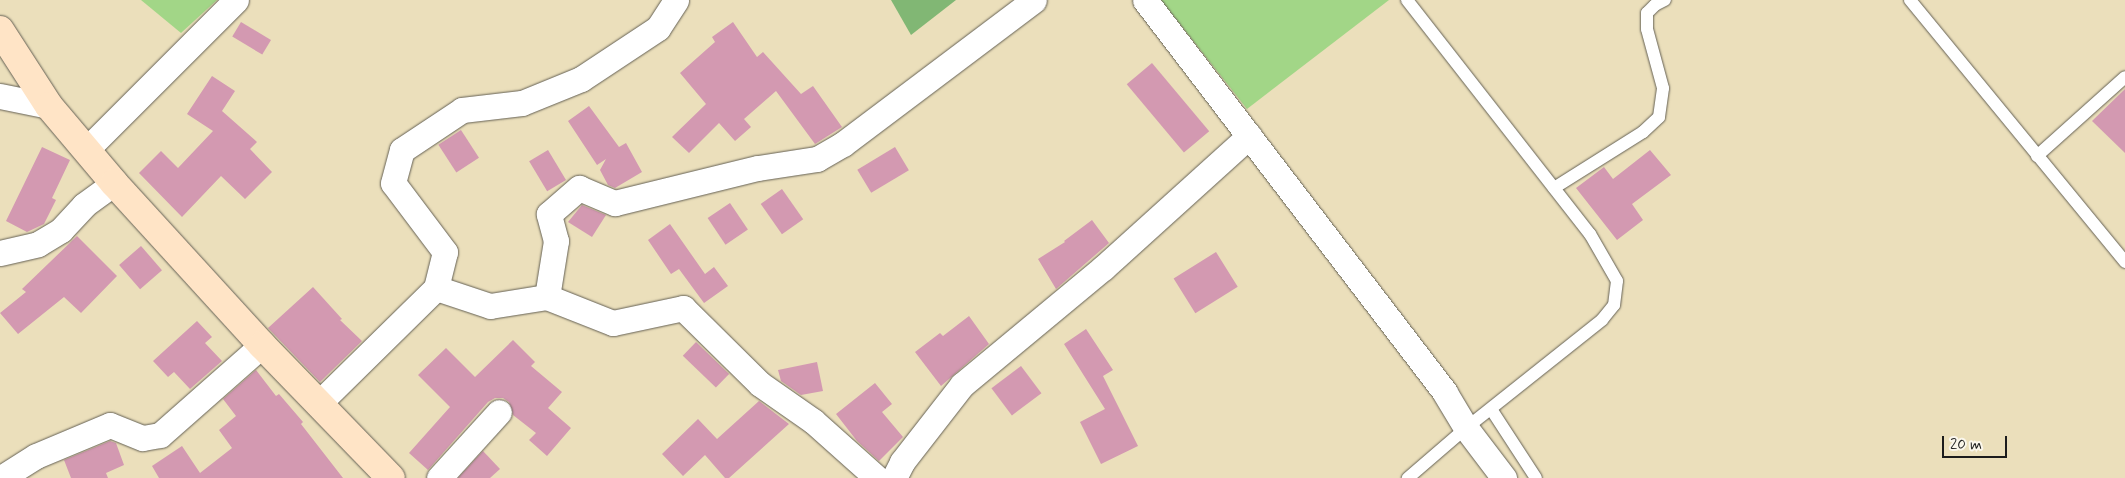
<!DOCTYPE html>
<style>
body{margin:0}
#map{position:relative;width:2125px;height:478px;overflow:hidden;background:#ebdfbb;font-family:Mynerve,sans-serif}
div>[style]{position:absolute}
.green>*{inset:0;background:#a2d687}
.forest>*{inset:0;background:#81b774}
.building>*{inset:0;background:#d399b1;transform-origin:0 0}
.roads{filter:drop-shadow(0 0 1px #646054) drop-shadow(0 0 1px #646054)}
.service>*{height:12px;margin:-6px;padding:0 6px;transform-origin:6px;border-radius:6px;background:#fff}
.minor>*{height:25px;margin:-12.5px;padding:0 12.5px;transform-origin:12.5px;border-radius:12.5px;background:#fff}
.secondary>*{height:28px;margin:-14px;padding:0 14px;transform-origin:14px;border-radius:14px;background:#ffe4c6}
span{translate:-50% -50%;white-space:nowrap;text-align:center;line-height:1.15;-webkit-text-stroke:4.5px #fbf7ec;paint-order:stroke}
.scale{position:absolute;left:1942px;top:436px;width:65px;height:22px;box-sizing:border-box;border:2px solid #1c1c1c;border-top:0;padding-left:6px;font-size:15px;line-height:18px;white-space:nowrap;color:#1c1c1c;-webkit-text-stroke:4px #fbf7ec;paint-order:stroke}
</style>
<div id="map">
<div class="green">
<i style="clip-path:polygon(141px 0,217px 0,181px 33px)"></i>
<i style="clip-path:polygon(1161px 0,1389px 0,1247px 109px)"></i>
</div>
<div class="forest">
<i style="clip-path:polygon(891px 0,956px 0,911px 35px)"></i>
</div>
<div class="building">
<i style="left:241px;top:22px;width:35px;height:17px;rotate:31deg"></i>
<i style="clip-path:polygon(733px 22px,757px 57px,763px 52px,801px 94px,813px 86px,842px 127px,815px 144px,776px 91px,744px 119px,751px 127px,735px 141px,719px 123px,689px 153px,672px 137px,706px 104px,680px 73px,715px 42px,712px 37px)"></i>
<i style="left:1152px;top:63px;width:89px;height:33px;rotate:50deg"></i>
<i style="clip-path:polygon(212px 76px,235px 91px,222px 111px,257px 142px,250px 149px,272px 172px,245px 199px,221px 176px,182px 217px,139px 173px,161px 151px,178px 168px,213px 131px,187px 114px)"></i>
<i style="clip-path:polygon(2125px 89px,2125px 153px,2092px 121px)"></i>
<i style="clip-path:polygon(589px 106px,619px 147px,626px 143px,642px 172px,615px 188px,608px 185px,600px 170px,606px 159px,597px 165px,568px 121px)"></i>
<i style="left:461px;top:130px;width:33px;height:27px;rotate:57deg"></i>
<i style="clip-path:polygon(42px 147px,70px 160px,52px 198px,56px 200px,44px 224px,27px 232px,6px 221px)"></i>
<i style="left:895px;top:147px;width:27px;height:44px;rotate:59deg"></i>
<i style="left:548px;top:150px;width:35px;height:22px;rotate:59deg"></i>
<i style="clip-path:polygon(1650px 150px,1671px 175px,1632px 204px,1643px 220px,1617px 240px,1576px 188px,1604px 167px,1613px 179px)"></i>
<i style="left:782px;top:189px;width:37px;height:26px;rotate:55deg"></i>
<i style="left:730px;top:203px;width:32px;height:27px;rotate:56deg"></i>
<i style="clip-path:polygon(582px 205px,606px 215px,592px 237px,568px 222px)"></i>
<i style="clip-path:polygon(1092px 220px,1109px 243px,1056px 289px,1038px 259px,1065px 242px,1064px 241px)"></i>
<i style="clip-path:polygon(670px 224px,705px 274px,714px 267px,728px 286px,704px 303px,679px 269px,671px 274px,648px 240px)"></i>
<i style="clip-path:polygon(77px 236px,117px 276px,81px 313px,64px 297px,18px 334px,0 313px,26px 292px,22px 289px)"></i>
<i style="left:141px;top:246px;width:32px;height:29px;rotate:49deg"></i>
<i style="left:1216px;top:252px;width:41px;height:50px;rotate:58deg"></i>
<i style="clip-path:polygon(313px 287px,342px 319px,340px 320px,362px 341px,320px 382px,268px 328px)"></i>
<i style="clip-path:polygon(969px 316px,989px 344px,941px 386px,915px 352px,940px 333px,943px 336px)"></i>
<i style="clip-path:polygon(197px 321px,212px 337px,205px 343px,222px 361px,190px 389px,174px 372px,168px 377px,153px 361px)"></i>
<i style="clip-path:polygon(1086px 329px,1113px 370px,1103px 376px,1138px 446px,1101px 464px,1080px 422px,1105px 409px,1064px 344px)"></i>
<i style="clip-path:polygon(513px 340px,535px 362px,531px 366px,562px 392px,548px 408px,571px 428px,547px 456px,529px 440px,536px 433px,513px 415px,509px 402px,503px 398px,495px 398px,488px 402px,428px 470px,409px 453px,450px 407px,418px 375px,446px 348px,475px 377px)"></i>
<i style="left:696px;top:342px;width:46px;height:19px;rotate:44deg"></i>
<i style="clip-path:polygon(817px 362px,823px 391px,801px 395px,781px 381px,778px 370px)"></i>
<i style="left:1021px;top:366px;width:34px;height:37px;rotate:53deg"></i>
<i style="clip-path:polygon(256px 370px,276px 396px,279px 394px,303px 422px,301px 424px,343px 478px,159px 478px,152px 466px,182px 446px,200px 473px,232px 448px,219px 430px,236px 416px,223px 399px)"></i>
<i style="clip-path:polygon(875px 383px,892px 404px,882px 412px,903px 437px,879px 461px,857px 441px,836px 414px)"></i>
<i style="clip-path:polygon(759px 401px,789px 424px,729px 478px,725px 478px,705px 455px,683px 476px,662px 454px,698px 419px,717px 439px)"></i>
<i style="clip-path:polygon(110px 441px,116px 443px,124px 465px,106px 473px,108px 478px,71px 478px,64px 460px)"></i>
<i style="clip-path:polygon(483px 451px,500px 469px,490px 478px,458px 478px)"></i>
</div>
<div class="roads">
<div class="service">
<i style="left:1407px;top:0;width:297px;rotate:52deg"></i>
<i style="left:1590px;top:234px;width:54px;rotate:60.1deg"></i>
<i style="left:1617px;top:281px;width:24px;rotate:97deg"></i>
<i style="left:1614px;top:305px;width:19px;rotate:129deg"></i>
<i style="left:1602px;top:320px;width:174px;rotate:141.5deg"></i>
<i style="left:1466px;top:428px;width:77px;rotate:139.2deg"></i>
<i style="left:1910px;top:0;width:339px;rotate:50.6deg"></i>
<i style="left:2037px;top:156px;width:118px;rotate:-41.9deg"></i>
<i style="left:1554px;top:188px;width:105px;rotate:-32.2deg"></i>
<i style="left:1643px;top:132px;width:22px;rotate:-43deg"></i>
<i style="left:1659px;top:117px;width:29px;rotate:-82deg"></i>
<i style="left:1663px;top:88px;width:61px;rotate:-105.2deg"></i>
<i style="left:1647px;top:29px;width:16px;rotate:-90deg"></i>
<i style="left:1647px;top:13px;width:11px;rotate:-45deg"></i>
<i style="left:1655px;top:5px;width:11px;rotate:-27deg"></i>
<i style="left:1491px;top:409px;width:82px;rotate:56.9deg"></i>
</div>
<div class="minor">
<i style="left:1145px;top:0;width:494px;rotate:52.6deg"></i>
<i style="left:1445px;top:393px;width:41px;rotate:59deg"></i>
<i style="left:1466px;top:428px;width:63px;rotate:52.8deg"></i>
<i style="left:0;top:96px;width:50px;rotate:11.5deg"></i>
<i style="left:86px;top:150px;width:212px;rotate:-45deg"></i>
<i style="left:0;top:253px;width:39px;rotate:-13deg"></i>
<i style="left:38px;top:244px;width:27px;rotate:-31deg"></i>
<i style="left:61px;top:230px;width:34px;rotate:-47deg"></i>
<i style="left:84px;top:205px;width:37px;rotate:-36deg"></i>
<i style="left:436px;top:288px;width:57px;rotate:18.4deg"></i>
<i style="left:490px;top:306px;width:58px;rotate:-9deg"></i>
<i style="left:547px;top:297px;width:71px;rotate:21.5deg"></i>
<i style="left:613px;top:323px;width:72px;rotate:-12.1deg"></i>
<i style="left:683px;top:308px;width:108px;rotate:44.6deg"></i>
<i style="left:760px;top:384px;width:65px;rotate:34.9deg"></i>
<i style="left:813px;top:421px;width:86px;rotate:41.7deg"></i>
<i style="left:547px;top:297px;width:57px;rotate:-80.9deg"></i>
<i style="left:556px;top:241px;width:28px;rotate:-105deg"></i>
<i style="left:549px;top:214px;width:40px;rotate:-41deg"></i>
<i style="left:579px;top:188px;width:39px;rotate:23deg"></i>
<i style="left:615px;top:203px;width:147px;rotate:-13.8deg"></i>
<i style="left:758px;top:168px;width:60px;rotate:-8.7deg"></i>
<i style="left:817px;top:159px;width:30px;rotate:-30deg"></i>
<i style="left:843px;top:144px;width:239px;rotate:-37deg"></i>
<i style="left:318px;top:404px;width:165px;rotate:-44.5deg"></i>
<i style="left:436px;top:288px;width:37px;rotate:-76deg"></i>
<i style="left:445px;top:252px;width:86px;rotate:-127deg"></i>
<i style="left:393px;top:183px;width:34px;rotate:-75deg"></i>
<i style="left:402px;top:150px;width:72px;rotate:-33.7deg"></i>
<i style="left:462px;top:110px;width:60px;rotate:-6.7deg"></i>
<i style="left:522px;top:103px;width:64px;rotate:-22.1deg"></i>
<i style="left:581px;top:79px;width:92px;rotate:-33.5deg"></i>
<i style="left:658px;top:28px;width:33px;rotate:-57deg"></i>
<i style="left:1px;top:478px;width:41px;rotate:-32.2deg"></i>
<i style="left:36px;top:456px;width:80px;rotate:-22.7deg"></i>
<i style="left:110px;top:425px;width:35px;rotate:22deg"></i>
<i style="left:143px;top:438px;width:17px;rotate:-10deg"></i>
<i style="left:160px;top:435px;width:136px;rotate:-41.4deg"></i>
<i style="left:439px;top:478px;width:89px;rotate:-47.7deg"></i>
<i style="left:894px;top:478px;width:18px;rotate:-63deg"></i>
<i style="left:902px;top:462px;width:98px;rotate:-52.1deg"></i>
<i style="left:962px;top:385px;width:183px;rotate:-39.7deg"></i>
<i style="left:1103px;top:268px;width:197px;rotate:-42.1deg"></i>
</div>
<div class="secondary">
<i style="left:0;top:30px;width:90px;rotate:57.2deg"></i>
<i style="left:49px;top:106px;width:101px;rotate:49.8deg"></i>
<i style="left:114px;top:183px;width:219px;rotate:47.6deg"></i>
<i style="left:262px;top:345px;width:185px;rotate:45.9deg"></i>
</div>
</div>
<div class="scale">20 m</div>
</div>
